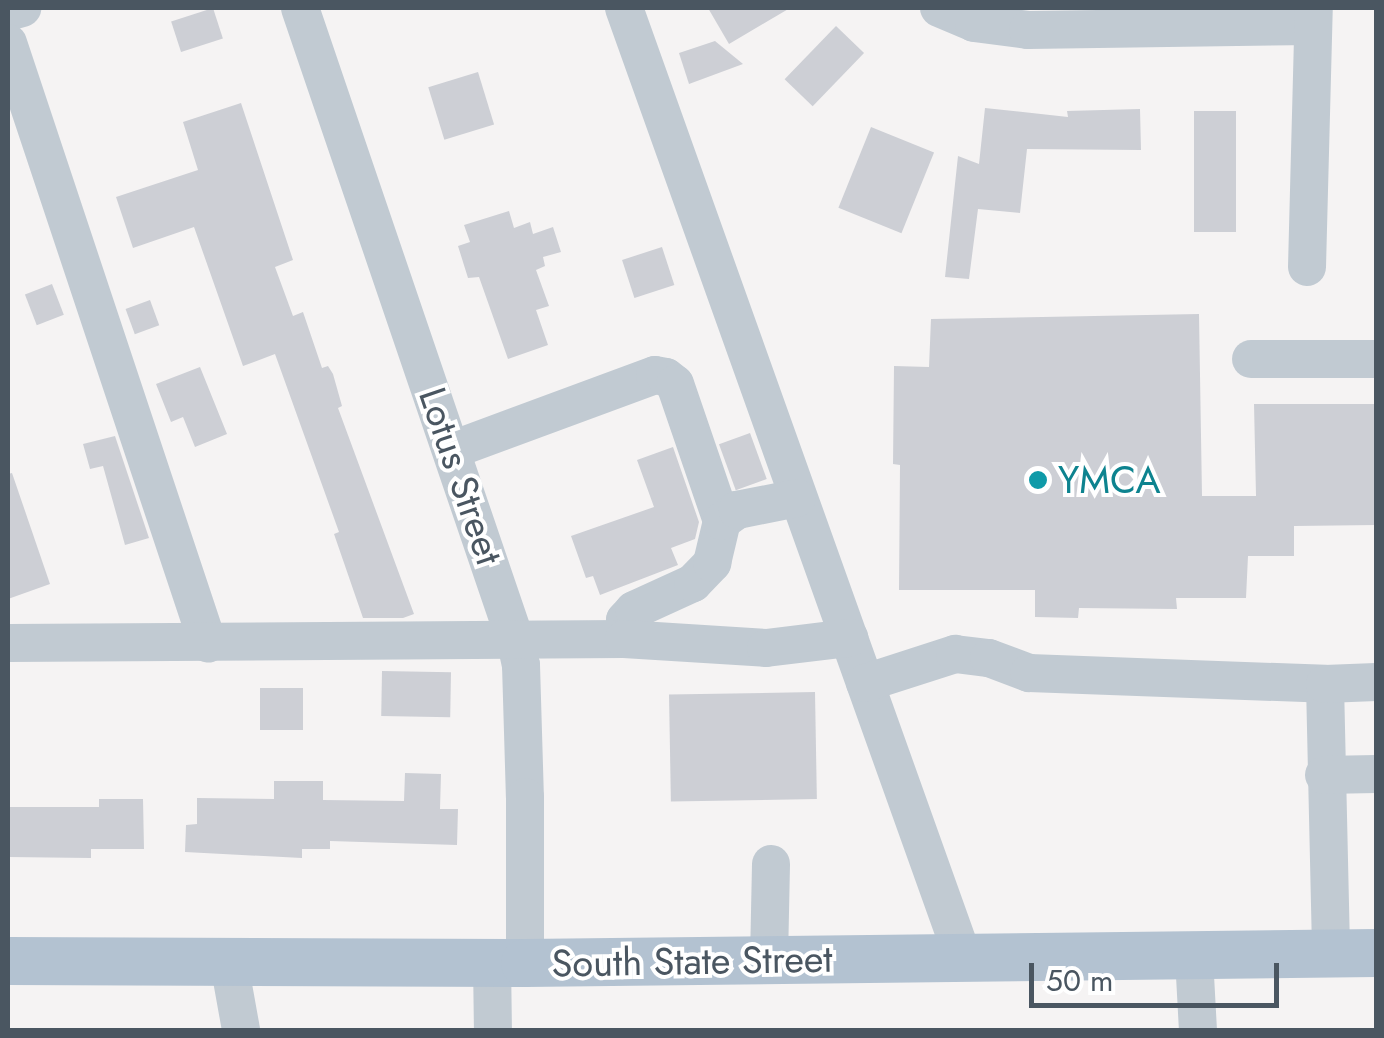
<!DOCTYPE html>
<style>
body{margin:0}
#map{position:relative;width:1384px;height:1038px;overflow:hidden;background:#f5f3f3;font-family:Jost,sans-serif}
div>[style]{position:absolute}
.building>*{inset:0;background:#cdcfd5;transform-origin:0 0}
.minor>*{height:38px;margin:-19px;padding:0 19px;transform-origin:19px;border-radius:19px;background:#c1cad2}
.major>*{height:48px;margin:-24px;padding:0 24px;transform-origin:24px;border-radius:24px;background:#b3c2d1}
.dots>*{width:28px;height:28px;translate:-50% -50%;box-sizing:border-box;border:5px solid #fff;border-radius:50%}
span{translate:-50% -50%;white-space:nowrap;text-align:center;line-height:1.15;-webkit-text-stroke:8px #fff;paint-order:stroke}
.street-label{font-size:38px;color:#4a5661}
.culture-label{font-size:38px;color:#0d838f}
.left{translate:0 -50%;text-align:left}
.frame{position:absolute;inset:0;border:10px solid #4a5661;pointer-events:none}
.scale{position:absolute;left:1029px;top:963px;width:250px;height:45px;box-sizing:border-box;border:5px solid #4a5661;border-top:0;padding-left:12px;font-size:30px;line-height:35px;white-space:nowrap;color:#4a5661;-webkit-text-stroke:8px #fff;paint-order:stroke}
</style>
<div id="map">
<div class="building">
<i style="left:213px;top:8px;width:32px;height:44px;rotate:72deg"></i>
<i style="clip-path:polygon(708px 8px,790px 8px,729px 44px)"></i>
<i style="left:836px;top:26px;width:39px;height:74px;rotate:44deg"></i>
<i style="clip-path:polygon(715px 41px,743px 64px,689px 84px,679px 53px)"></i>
<i style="left:478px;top:72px;width:55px;height:52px;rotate:73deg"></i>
<i style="clip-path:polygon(241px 103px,293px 260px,275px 267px,293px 316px,303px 312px,322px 368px,328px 366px,333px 374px,342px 406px,338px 408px,414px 614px,403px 618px,363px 618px,334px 534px,339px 532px,275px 354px,243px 366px,194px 227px,133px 248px,116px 197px,198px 170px,183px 122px)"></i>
<i style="clip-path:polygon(985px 108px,1068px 117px,1067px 111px,1140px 109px,1141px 150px,1027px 149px,1020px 213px,978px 209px,969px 279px,945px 277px,958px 156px,979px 164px)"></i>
<i style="left:1194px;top:111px;width:42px;height:121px"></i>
<i style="left:871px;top:127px;width:68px;height:87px;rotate:22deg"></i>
<i style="clip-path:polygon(509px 211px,514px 228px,530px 222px,533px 234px,553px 227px,561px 252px,543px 257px,545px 266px,536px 270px,549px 306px,536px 310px,548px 345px,508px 359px,479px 277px,468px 278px,458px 246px,470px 242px,464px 225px)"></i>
<i style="left:662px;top:247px;width:40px;height:42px;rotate:72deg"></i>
<i style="left:52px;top:284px;width:33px;height:29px;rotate:69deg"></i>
<i style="left:150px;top:300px;width:27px;height:26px;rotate:70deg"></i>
<i style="clip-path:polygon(1199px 314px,1202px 496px,1256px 496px,1254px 404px,1376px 404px,1376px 525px,1294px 526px,1294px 556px,1248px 556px,1246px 598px,1176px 598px,1177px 609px,1079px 608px,1078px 618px,1035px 617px,1035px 590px,899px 590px,900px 465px,893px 464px,894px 366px,929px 367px,931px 319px)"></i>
<i style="clip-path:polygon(200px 367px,227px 434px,195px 447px,183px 417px,171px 422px,156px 384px)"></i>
<i style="left:750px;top:433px;width:49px;height:33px;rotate:70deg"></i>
<i style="clip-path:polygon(115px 436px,149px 538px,125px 545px,103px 466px,90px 469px,83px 444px)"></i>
<i style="clip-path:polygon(673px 447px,699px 522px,695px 539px,671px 548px,678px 565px,600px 595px,593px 576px,586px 578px,571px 536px,654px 507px,637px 460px)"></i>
<i style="clip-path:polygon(12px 473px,50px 584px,8px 599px,8px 474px)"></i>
<i style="left:382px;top:671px;width:69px;height:45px;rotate:1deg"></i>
<i style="left:260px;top:688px;width:43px;height:42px"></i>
<i style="left:815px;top:692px;width:107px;height:146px;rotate:89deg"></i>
<i style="clip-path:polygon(405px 773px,441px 774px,440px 809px,458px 809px,457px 845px,330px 841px,330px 849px,302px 849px,302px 858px,185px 852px,186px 825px,197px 824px,197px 798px,274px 799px,274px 781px,323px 781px,323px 800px,404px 801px)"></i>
<i style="clip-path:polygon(99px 799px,143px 799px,144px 849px,91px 849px,91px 858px,8px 857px,8px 807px,99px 807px)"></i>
</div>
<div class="minor">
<i style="left:300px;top:8px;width:670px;rotate:71.19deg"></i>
<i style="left:516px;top:642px;width:24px;rotate:78deg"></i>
<i style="left:521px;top:665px;width:132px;rotate:88.3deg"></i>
<i style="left:525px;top:797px;width:166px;rotate:90deg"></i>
<i style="left:624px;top:8px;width:1011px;rotate:70.35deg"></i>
<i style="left:939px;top:8px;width:38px;rotate:23deg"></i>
<i style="left:974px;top:23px;width:54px;rotate:7.4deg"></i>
<i style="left:1028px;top:30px;width:285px;rotate:-0.8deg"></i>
<i style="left:8px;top:12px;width:15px;rotate:-16deg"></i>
<i style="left:8px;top:43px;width:633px;rotate:71.59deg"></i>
<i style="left:1307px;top:267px;width:259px;rotate:-88.5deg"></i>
<i style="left:1251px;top:359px;width:125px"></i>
<i style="left:452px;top:450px;width:216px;rotate:-20.3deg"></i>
<i style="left:655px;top:375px;width:11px;rotate:10deg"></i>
<i style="left:666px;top:377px;width:11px;rotate:38deg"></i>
<i style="left:675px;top:384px;width:145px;rotate:71.1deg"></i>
<i style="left:624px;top:639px;width:19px;rotate:-87deg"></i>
<i style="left:625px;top:620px;width:13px;rotate:-48deg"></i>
<i style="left:634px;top:610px;width:65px;rotate:-24.6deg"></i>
<i style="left:693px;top:583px;width:28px;rotate:-46deg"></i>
<i style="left:712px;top:563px;width:43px;rotate:-76.6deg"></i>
<i style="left:722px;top:521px;width:19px;rotate:-36deg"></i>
<i style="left:737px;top:510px;width:61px;rotate:-11.3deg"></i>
<i style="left:8px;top:643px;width:616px;rotate:-0.37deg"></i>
<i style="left:624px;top:639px;width:142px;rotate:3.6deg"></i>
<i style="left:766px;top:648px;width:84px;rotate:-6.9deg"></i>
<i style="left:865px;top:683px;width:95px;rotate:-17.9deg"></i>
<i style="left:955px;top:654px;width:34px;rotate:7deg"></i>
<i style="left:989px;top:658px;width:43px;rotate:20.6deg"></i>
<i style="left:1029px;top:673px;width:296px;rotate:2.1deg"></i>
<i style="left:1325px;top:684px;width:270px;rotate:88.7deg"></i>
<i style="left:1325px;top:684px;width:51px;rotate:-2.2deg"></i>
<i style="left:1324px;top:775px;width:52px;rotate:-1.1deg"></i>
<i style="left:1194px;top:957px;width:73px;rotate:86.9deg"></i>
<i style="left:769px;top:960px;width:96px;rotate:-88.8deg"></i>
<i style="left:492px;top:962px;width:68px;rotate:89.2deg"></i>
<i style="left:229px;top:963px;width:68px;rotate:79.8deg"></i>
</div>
<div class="major">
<i style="left:8px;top:961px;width:517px;rotate:0.22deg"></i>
<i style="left:525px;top:963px;width:851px;rotate:-0.67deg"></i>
</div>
<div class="dots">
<i style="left:1038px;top:480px;background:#0f9aa8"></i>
</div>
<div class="street-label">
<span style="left:461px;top:476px;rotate:71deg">Lotus Street</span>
<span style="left:692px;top:961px;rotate:-1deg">South State Street</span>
</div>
<div class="culture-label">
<span class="left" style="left:1058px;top:480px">YMCA</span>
</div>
<div class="frame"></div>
<div class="scale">50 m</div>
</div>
